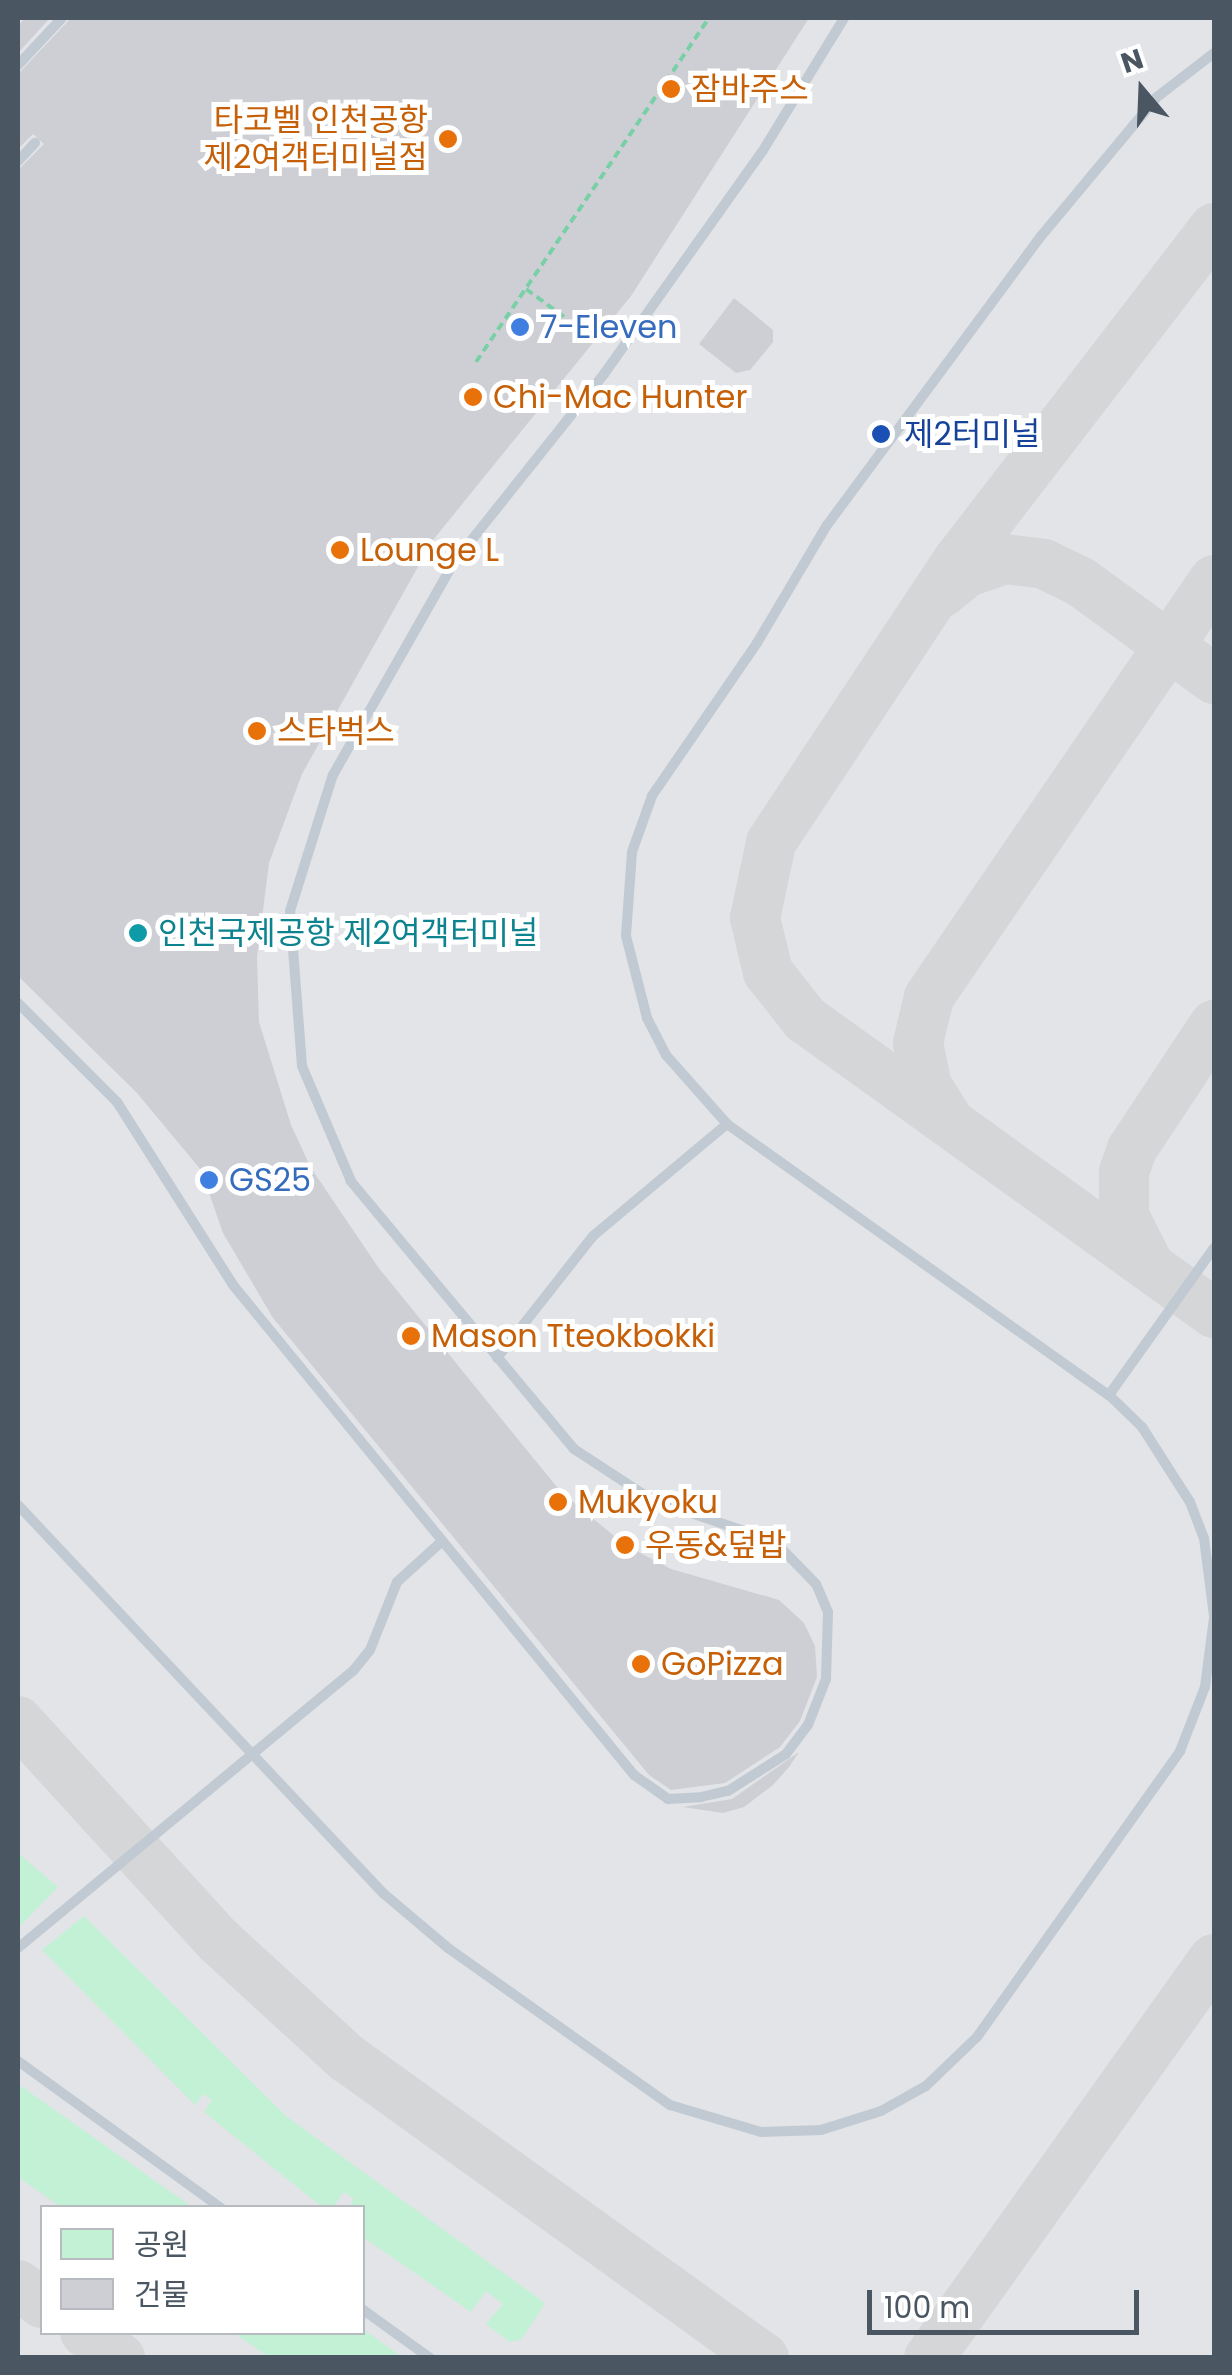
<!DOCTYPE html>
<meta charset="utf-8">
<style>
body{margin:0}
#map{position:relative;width:1232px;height:2375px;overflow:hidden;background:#f5f3f3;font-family:Poppins,"Noto Sans KR",sans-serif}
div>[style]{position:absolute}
.airport>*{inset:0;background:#e2e4e7}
.green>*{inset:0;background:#c3f1d5}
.taxiway>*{height:50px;margin:-25px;padding:0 25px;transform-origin:25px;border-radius:25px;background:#d5d6d8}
.building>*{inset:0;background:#cdcfd5}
.path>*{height:4px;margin-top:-2px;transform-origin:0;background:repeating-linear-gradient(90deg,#7ad0a6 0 8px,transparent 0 13px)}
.service>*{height:10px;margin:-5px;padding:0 5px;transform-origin:5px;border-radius:5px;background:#c1cad2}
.dots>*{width:28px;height:28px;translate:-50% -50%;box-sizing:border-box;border:5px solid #fff;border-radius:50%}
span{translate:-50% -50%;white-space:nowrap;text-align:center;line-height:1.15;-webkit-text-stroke:10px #fff;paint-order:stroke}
.food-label{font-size:32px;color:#c56008}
.left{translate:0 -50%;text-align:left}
.right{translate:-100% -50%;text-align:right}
.shop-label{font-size:32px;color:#366cbe}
.transit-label{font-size:32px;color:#164399}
.culture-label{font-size:32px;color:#0d838f}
.frame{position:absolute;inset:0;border:20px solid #4a5661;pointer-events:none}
.legend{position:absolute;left:40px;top:2205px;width:325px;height:130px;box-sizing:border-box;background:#fff;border:2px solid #b7bbc0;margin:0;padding:12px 18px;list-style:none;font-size:30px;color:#4a5661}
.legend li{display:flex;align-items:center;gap:20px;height:50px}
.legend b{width:50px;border:2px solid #b7bbc0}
.north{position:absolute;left:1092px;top:40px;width:100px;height:100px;-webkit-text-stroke:8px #fff;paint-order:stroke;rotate:341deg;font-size:28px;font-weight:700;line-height:40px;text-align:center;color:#4a5661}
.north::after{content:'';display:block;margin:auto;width:35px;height:45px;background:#4a5661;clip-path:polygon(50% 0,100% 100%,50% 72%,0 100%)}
.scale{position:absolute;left:867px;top:2290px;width:272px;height:45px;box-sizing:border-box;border:5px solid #4a5661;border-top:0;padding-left:12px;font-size:30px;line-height:35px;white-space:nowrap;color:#4a5661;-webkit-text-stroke:8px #fff;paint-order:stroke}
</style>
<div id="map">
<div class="airport">
<i style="clip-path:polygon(evenodd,18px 18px,1214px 18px,1214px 2357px,18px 2357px,18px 18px,42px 2208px,362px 2208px,362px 2332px,42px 2332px,42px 2208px)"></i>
</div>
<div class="green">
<i style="clip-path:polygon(18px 1853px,58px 1887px,18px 1928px)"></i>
<i style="clip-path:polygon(84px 1916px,287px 2117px,545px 2303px,522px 2339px,510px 2342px,486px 2324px,503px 2304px,486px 2291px,471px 2312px,363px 2237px,362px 2208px,349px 2207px,354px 2199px,344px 2192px,333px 2207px,322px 2207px,204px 2112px,212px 2100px,203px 2094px,195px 2105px,42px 1950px)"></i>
<i style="clip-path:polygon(18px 2084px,192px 2207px,61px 2207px,18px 2177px)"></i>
<i style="clip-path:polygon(363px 2329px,402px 2357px,269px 2357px,234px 2333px)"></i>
</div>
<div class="taxiway">
<i style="left:1214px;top:228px;width:419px;rotate:127.6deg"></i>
<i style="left:958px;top:560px;width:339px;rotate:123.5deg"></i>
<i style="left:771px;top:843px;width:77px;rotate:102deg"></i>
<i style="left:755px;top:918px;width:56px;rotate:76.5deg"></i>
<i style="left:768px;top:972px;width:60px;rotate:51.8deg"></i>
<i style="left:805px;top:1019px;width:504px;rotate:35.71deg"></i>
<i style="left:941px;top:593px;width:33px;rotate:-39deg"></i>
<i style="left:967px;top:572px;width:40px;rotate:-18.9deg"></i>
<i style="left:1005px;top:559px;width:39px;rotate:7deg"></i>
<i style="left:1044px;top:564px;width:41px;rotate:25.9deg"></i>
<i style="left:1081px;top:582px;width:165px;rotate:36.1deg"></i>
<i style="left:947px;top:1118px;width:38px;rotate:-122deg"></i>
<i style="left:927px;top:1086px;width:44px;rotate:-101.8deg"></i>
<i style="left:918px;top:1043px;width:47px;rotate:-76.6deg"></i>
<i style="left:929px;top:997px;width:505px;rotate:-55.65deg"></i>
<i style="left:1150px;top:1267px;width:57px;rotate:-117deg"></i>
<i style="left:1124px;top:1216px;width:44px;rotate:-90deg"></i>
<i style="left:1124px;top:1172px;width:24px;rotate:-71deg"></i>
<i style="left:1132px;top:1149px;width:149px;rotate:-56.5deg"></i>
<i style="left:18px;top:1721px;width:297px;rotate:47.6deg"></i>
<i style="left:218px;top:1940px;width:175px;rotate:42.5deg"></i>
<i style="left:347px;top:2058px;width:514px;rotate:35.73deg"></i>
<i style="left:18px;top:2285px;width:30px;rotate:37deg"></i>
<i style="left:85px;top:2332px;width:44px;rotate:36.6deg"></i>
<i style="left:929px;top:2358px;width:490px;rotate:-54.5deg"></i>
</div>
<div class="building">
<i style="clip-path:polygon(25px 18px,50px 18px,18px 53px,18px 26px)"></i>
<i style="clip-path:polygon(71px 18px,809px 18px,631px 296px,433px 540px,302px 774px,269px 863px,257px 957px,259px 1022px,291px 1125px,311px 1168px,378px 1267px,508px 1427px,561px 1492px,625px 1545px,671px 1569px,779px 1600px,804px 1623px,815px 1646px,817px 1677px,800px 1721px,780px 1747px,725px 1783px,671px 1790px,649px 1775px,273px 1318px,223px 1233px,201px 1170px,137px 1093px,18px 976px,18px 170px,44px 144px,33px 134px,18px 149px,18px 74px)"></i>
<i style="clip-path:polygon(734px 298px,773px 330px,773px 342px,750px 370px,736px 373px,699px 344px)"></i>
<i style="clip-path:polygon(799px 1752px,789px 1767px,773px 1785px,744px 1807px,723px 1813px,683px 1807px,732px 1799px)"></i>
</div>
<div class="path">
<i style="left:526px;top:289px;width:51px;rotate:36.2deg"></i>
<i style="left:476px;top:362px;width:415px;rotate:-55.9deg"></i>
</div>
<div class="service">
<i style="left:1214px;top:53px;width:72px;rotate:142.3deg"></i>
<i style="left:1157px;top:97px;width:181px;rotate:129.8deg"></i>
<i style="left:1041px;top:236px;width:360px;rotate:126.5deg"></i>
<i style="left:827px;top:525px;width:137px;rotate:120.7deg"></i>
<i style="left:757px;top:643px;width:186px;rotate:124.5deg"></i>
<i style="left:652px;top:796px;width:59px;rotate:109.7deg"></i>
<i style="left:632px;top:852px;width:84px;rotate:94.1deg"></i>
<i style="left:626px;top:936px;width:85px;rotate:75.6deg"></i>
<i style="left:647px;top:1018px;width:42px;rotate:62.8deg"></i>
<i style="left:666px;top:1055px;width:92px;rotate:48.5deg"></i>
<i style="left:727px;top:1124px;width:468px;rotate:35.4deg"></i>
<i style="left:1109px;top:1395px;width:46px;rotate:44.1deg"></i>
<i style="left:1142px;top:1427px;width:89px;rotate:57.4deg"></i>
<i style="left:1190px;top:1502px;width:39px;rotate:69deg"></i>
<i style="left:1204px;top:1538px;width:79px;rotate:82.7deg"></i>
<i style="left:18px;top:65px;width:64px;rotate:-46.9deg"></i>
<i style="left:18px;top:161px;width:25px;rotate:-47deg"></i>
<i style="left:18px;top:1003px;width:140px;rotate:45deg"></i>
<i style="left:117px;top:1102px;width:217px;rotate:57.6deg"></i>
<i style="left:233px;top:1285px;width:633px;rotate:50.7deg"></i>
<i style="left:634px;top:1775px;width:42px;rotate:35.2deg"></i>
<i style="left:668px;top:1799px;width:33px;rotate:-3deg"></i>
<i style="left:701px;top:1797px;width:28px;rotate:-13deg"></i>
<i style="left:728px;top:1791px;width:69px;rotate:-32.5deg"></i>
<i style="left:786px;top:1754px;width:36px;rotate:-53deg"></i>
<i style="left:808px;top:1725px;width:49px;rotate:-68.6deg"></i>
<i style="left:826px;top:1679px;width:67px;rotate:-88.3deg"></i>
<i style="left:828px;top:1612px;width:30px;rotate:-113deg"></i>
<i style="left:816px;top:1584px;width:60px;rotate:-134.3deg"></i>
<i style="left:774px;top:1541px;width:129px;rotate:-161.4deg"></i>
<i style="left:652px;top:1500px;width:93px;rotate:-146.8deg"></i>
<i style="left:574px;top:1449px;width:349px;rotate:-129.8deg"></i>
<i style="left:351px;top:1181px;width:125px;rotate:-113.1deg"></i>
<i style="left:302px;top:1066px;width:155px;rotate:-94.4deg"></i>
<i style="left:290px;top:911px;width:143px;rotate:-72.5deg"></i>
<i style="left:333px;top:775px;width:245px;rotate:-60.4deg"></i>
<i style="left:454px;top:562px;width:241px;rotate:-51.4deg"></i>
<i style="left:604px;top:374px;width:272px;rotate:-54.6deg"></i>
<i style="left:762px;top:152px;width:157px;rotate:-58.5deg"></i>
<i style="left:497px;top:1358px;width:155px;rotate:-51.8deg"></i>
<i style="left:593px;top:1236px;width:175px;rotate:-39.9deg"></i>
<i style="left:1109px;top:1395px;width:181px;rotate:-54.5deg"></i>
<i style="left:18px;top:1505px;width:533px;rotate:46.75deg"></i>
<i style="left:383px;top:1893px;width:85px;rotate:40.2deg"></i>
<i style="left:448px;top:1948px;width:272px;rotate:35.3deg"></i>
<i style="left:670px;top:2105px;width:95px;rotate:16.5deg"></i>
<i style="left:761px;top:2132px;width:60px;rotate:-1.9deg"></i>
<i style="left:821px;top:2130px;width:63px;rotate:-17.6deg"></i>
<i style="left:881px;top:2111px;width:51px;rotate:-29.1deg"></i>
<i style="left:926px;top:2086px;width:71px;rotate:-43.9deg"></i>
<i style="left:977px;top:2037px;width:351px;rotate:-54.6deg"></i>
<i style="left:1180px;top:1751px;width:69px;rotate:-68.7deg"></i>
<i style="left:1205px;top:1687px;width:70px;rotate:-82.6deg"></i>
<i style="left:18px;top:1948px;width:435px;rotate:-39.6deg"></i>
<i style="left:353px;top:1671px;width:27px;rotate:-51deg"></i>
<i style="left:370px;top:1650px;width:73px;rotate:-68.3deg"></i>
<i style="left:397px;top:1582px;width:58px;rotate:-42.2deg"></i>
<i style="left:18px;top:2061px;width:251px;rotate:35.9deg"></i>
<i style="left:362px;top:2309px;width:84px;rotate:35.8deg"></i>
</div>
<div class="dots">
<i style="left:671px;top:89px;background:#e8710a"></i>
<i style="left:448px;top:139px;background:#e8710a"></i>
<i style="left:520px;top:327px;background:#3f7fe0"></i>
<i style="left:473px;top:397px;background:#e8710a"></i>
<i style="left:881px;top:434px;background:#1a4fb4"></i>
<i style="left:340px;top:550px;background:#e8710a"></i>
<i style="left:257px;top:731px;background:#e8710a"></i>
<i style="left:138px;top:933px;background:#0f9aa8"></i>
<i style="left:209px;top:1180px;background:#3f7fe0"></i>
<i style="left:411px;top:1336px;background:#e8710a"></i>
<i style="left:558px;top:1502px;background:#e8710a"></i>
<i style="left:625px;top:1545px;background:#e8710a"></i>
<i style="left:641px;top:1664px;background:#e8710a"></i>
</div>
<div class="food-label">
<span class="left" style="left:691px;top:89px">잠바주스</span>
<span class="right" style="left:428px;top:139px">타코벨 인천공항<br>제2여객터미널점</span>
<span class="left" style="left:493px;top:397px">Chi-Mac Hunter</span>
<span class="left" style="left:360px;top:550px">Lounge L</span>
<span class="left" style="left:277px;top:731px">스타벅스</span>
<span class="left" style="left:431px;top:1336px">Mason Tteokbokki</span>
<span class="left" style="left:578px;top:1502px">Mukyoku</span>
<span class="left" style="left:645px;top:1545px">우동&amp;덮밥</span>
<span class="left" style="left:661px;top:1664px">GoPizza</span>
</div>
<div class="shop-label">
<span class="left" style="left:540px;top:327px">7-Eleven</span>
<span class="left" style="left:229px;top:1180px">GS25</span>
</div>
<div class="transit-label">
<span class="left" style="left:904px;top:434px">제2터미널</span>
</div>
<div class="culture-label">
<span class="left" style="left:158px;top:933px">인천국제공항 제2여객터미널</span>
</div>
<div class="frame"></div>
<ul class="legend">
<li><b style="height:28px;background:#c3f1d5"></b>공원</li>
<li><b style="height:28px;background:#cdcfd5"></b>건물</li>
</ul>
<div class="north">N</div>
<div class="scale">100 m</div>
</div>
